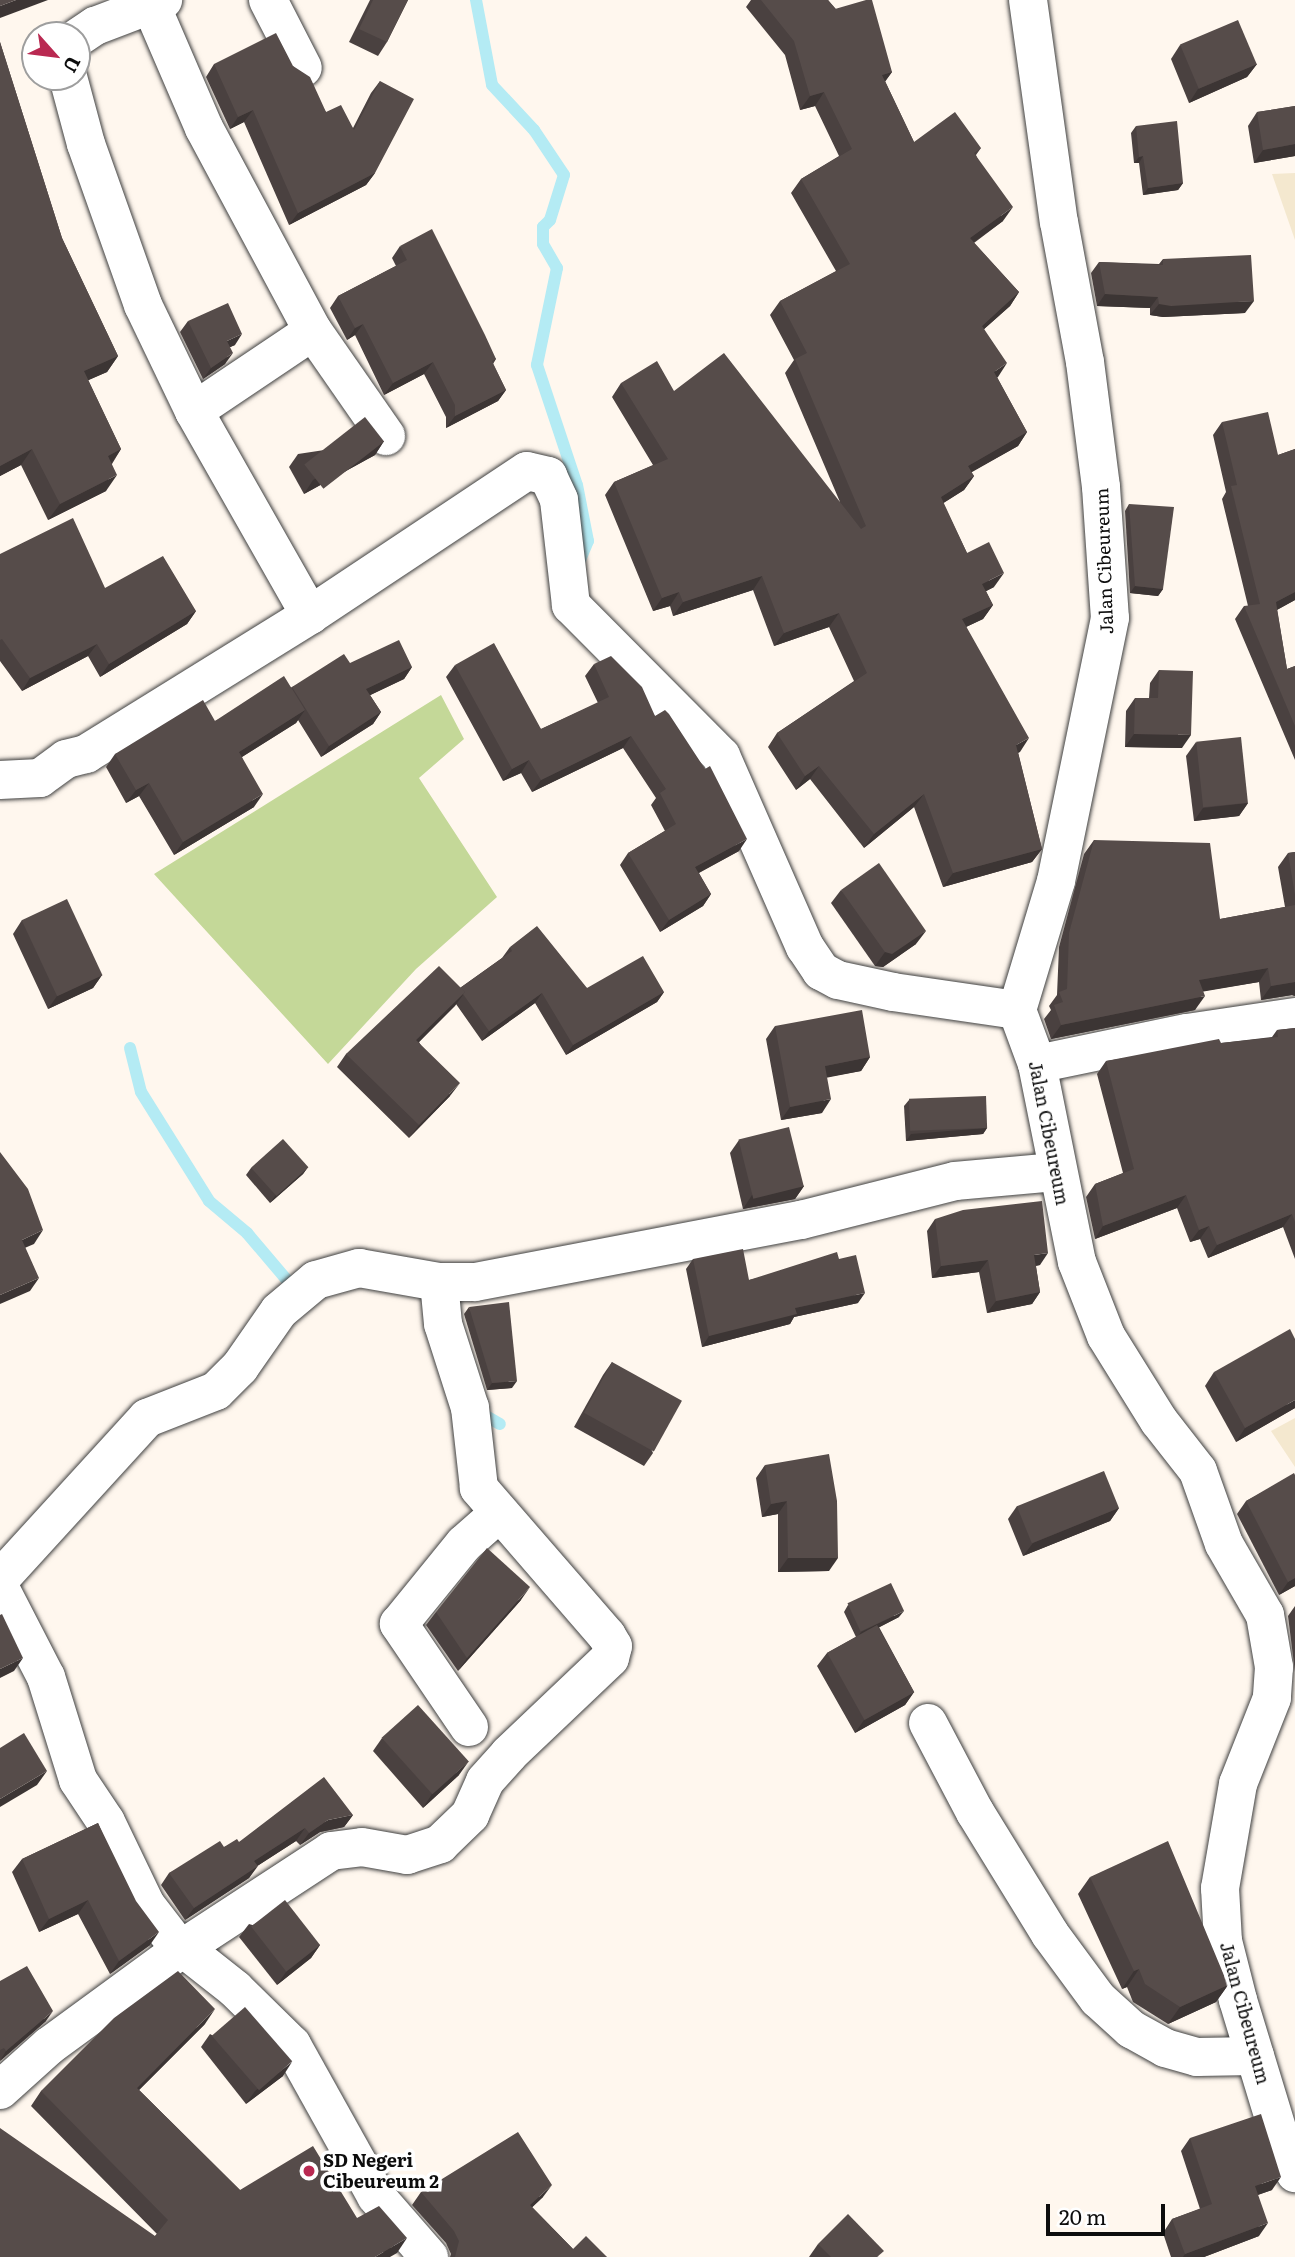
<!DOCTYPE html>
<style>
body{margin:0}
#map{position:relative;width:1295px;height:2257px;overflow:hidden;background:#fff7ee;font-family:Literata,serif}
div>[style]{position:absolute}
.farmland>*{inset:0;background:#f4e8cf}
.forest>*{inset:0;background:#c4d898}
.stream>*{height:12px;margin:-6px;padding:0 6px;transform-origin:6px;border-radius:6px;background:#b4ebf4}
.roads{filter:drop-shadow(0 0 2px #404040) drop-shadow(0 0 2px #404040)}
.minor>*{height:38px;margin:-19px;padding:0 19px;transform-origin:19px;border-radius:19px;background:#fff}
.wall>*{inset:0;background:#4a4140}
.shaded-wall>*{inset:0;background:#3c3534}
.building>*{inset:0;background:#564c4a;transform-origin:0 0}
.dots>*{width:19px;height:19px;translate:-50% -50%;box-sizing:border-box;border:4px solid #fff;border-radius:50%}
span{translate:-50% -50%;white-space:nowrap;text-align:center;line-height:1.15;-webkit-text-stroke:7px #fff;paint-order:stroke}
.street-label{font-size:18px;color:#0d0d0d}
.poi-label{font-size:18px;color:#0d0d0d;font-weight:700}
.left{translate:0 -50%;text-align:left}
.north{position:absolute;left:21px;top:21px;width:70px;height:70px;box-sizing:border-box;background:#fff;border:2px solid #9e9e9e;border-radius:50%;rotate:118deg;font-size:19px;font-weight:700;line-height:28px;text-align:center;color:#0d0d0d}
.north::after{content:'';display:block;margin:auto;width:24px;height:32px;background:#b92951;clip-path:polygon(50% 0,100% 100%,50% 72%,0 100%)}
.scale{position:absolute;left:1046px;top:2204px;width:119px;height:32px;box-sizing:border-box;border:4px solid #0d0d0d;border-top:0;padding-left:9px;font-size:21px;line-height:24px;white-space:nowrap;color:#0d0d0d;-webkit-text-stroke:5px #fff;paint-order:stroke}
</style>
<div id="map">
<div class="farmland">
<i style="clip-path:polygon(1295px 173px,1295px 240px,1272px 174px)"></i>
<i style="clip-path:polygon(1295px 1418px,1295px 1467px,1271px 1431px)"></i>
</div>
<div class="forest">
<i style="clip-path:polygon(441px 695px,464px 739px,419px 778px,497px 897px,416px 969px,328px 1064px,154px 874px)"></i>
</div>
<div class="stream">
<i style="left:476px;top:0;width:86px;rotate:79.3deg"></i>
<i style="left:492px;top:85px;width:62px;rotate:47deg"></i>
<i style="left:534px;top:130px;width:54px;rotate:56.3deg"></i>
<i style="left:564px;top:175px;width:47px;rotate:107.3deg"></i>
<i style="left:550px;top:220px;width:10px;rotate:135deg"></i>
<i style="left:543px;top:227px;width:17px;rotate:90deg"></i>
<i style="left:543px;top:244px;width:28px;rotate:60deg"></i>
<i style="left:557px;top:268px;width:99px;rotate:101.7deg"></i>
<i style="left:537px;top:365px;width:126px;rotate:71.6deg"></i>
<i style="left:577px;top:485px;width:57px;rotate:78.9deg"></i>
<i style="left:588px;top:541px;width:21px;rotate:113deg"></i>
<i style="left:130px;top:1048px;width:45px;rotate:76deg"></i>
<i style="left:141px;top:1092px;width:128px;rotate:58deg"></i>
<i style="left:209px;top:1201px;width:50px;rotate:40.1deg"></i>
<i style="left:247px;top:1233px;width:70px;rotate:49.7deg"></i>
<i style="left:479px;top:1412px;width:24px;rotate:30deg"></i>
</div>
<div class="roads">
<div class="minor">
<i style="left:268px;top:0;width:76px;rotate:62.8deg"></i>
<i style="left:1028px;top:0;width:224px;rotate:82.1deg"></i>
<i style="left:1059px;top:222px;width:142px;rotate:79.5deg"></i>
<i style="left:1085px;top:362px;width:126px;rotate:82.7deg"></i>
<i style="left:1101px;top:487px;width:131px;rotate:86.1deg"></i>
<i style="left:1110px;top:618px;width:268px;rotate:101.6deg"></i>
<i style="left:1056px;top:881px;width:135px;rotate:106.8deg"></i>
<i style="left:1017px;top:1010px;width:58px;rotate:69.7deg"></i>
<i style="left:1037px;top:1064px;width:202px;rotate:78.6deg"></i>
<i style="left:1077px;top:1262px;width:79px;rotate:68.6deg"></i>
<i style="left:1106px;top:1336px;width:100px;rotate:58.1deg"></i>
<i style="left:1159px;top:1421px;width:63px;rotate:52deg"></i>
<i style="left:1198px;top:1471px;width:77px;rotate:70.4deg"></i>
<i style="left:1224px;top:1544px;width:82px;rotate:60deg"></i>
<i style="left:1265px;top:1615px;width:53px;rotate:80.2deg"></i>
<i style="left:1274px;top:1667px;width:31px;rotate:94deg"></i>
<i style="left:1272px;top:1698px;width:92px;rotate:111.6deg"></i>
<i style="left:1238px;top:1784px;width:106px;rotate:99.8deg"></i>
<i style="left:1220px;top:1888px;width:53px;rotate:86.8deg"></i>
<i style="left:1223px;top:1941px;width:61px;rotate:75.7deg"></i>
<i style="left:1238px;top:2000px;width:155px;rotate:73.1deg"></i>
<i style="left:1283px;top:2148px;width:28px;rotate:64deg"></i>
<i style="left:151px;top:5px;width:134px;rotate:66.7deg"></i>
<i style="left:204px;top:128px;width:230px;rotate:61.8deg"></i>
<i style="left:313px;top:331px;width:128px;rotate:55.2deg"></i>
<i style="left:77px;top:38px;width:22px;rotate:-34deg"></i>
<i style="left:95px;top:26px;width:73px;rotate:-20.9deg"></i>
<i style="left:68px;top:77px;width:69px;rotate:75deg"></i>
<i style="left:86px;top:144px;width:171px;rotate:70.5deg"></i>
<i style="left:143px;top:305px;width:118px;rotate:64.3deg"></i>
<i style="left:194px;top:411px;width:235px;rotate:60.4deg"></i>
<i style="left:194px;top:411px;width:143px;rotate:-33.9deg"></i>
<i style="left:0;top:780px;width:40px;rotate:-2.9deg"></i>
<i style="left:40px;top:778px;width:32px;rotate:-36deg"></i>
<i style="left:66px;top:759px;width:21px;rotate:-14deg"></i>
<i style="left:86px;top:754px;width:264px;rotate:-31.8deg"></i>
<i style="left:310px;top:615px;width:260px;rotate:-33.6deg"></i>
<i style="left:527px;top:471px;width:22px;rotate:13deg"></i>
<i style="left:548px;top:476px;width:26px;rotate:65deg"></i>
<i style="left:559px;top:500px;width:106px;rotate:83.5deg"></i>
<i style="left:571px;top:605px;width:213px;rotate:45.2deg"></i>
<i style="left:721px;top:756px;width:209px;rotate:66.3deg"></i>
<i style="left:805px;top:947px;width:29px;rotate:56deg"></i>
<i style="left:821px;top:971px;width:19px;rotate:28deg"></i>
<i style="left:838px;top:980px;width:56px;rotate:12.3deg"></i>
<i style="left:893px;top:992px;width:125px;rotate:8.3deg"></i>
<i style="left:1037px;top:1064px;width:153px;rotate:-11.7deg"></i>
<i style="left:1187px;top:1033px;width:109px;rotate:-8.4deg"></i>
<i style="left:0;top:1579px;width:218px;rotate:-47.6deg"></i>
<i style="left:147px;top:1418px;width:74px;rotate:-21.4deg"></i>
<i style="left:216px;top:1391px;width:34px;rotate:-45deg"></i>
<i style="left:240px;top:1367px;width:68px;rotate:-55.1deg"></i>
<i style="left:279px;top:1311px;width:48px;rotate:-40deg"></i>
<i style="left:316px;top:1280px;width:45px;rotate:-15.6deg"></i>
<i style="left:359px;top:1268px;width:81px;rotate:9.9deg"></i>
<i style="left:439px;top:1282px;width:36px"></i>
<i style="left:475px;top:1282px;width:332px;rotate:-10.8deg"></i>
<i style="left:801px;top:1220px;width:159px;rotate:-14.2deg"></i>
<i style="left:955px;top:1181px;width:101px;rotate:-5.1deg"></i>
<i style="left:0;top:1588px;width:100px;rotate:62.7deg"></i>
<i style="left:46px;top:1677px;width:108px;rotate:72.7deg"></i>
<i style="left:78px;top:1780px;width:50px;rotate:56.3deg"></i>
<i style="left:106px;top:1822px;width:92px;rotate:64.3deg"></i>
<i style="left:146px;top:1905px;width:44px;rotate:52.4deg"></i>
<i style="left:173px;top:1940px;width:79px;rotate:38.3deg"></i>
<i style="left:235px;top:1989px;width:80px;rotate:44.5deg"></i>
<i style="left:292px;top:2045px;width:173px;rotate:60.9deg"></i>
<i style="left:376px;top:2196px;width:81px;rotate:49deg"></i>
<i style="left:928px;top:1723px;width:101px;rotate:62.2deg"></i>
<i style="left:975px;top:1812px;width:143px;rotate:58.4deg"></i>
<i style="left:1050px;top:1934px;width:81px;rotate:53.6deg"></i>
<i style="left:1098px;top:1999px;width:45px;rotate:42.3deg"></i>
<i style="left:1131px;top:2029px;width:39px;rotate:29deg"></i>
<i style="left:1165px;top:2048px;width:33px;rotate:16deg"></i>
<i style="left:1197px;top:2057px;width:58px;rotate:-1deg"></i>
<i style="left:469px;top:1727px;width:125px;rotate:-124.2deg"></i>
<i style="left:399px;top:1624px;width:103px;rotate:-50.9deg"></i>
<i style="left:464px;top:1544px;width:47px;rotate:-41.5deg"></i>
<i style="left:0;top:2090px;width:66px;rotate:-41.9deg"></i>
<i style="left:49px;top:2046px;width:166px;rotate:-36.2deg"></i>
<i style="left:183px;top:1948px;width:177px;rotate:-33.2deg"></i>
<i style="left:331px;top:1851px;width:31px;rotate:-7deg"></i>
<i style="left:362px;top:1847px;width:46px;rotate:10.1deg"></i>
<i style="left:407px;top:1855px;width:35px;rotate:-18deg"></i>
<i style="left:440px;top:1844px;width:42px;rotate:-44deg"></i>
<i style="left:470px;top:1815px;width:37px;rotate:-66deg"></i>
<i style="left:485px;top:1781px;width:36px;rotate:-48deg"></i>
<i style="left:509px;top:1754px;width:139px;rotate:-43.5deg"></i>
<i style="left:610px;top:1658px;width:12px;rotate:-76deg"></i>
<i style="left:613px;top:1646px;width:12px;rotate:-121deg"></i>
<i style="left:607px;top:1636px;width:196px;rotate:-130.9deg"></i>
<i style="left:479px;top:1488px;width:81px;rotate:-96.4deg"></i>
<i style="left:470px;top:1408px;width:88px;rotate:-107.8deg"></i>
<i style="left:443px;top:1324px;width:42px;rotate:-95.4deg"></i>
</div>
</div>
<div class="wall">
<i style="clip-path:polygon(370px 0,408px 0,387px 42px,378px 56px,349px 42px)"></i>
<i style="clip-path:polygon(751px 0,828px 0,892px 72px,885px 81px,914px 142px,981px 148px,976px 155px,1003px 221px,974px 243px,1019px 292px,1010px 306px,984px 329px,997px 377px,1027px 432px,1018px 446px,971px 472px,974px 476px,964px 490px,943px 503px,967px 553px,994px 587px,986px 591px,993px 605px,983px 619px,966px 627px,1020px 752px,1018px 752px,1042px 849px,1032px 862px,943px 887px,914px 807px,864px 848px,810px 779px,796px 790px,768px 747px,777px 733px,854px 681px,829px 627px,774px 646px,753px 590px,673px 616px,670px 606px,653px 611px,605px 495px,614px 482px,653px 465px,612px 397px,621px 383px,674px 391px,840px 502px,785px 373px,794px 360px,770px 315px,780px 301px,836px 271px,791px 193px,801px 179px,839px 156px,815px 106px,800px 110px,785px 55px,746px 7px)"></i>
<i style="clip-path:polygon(0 42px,62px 238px,118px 356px,107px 372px,88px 380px,121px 449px,112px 464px,106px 491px,48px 520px,21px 465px,0 476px)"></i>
<i style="clip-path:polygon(1180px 45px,1257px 64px,1247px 77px,1189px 103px,1171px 59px)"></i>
<i style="clip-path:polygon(214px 64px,293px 66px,326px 112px,353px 128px,371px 93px,380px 81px,375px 173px,366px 185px,289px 225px,244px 122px,230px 129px,206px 77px)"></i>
<i style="clip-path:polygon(1295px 106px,1295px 156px,1254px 163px,1248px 126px,1257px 112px)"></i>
<i style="clip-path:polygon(1136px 126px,1183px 183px,1178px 190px,1143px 195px,1139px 163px,1134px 163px,1131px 133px)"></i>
<i style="clip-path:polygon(400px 246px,496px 359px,493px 364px,506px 390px,498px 401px,446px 428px,446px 417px,424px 374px,384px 395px,355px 335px,347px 340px,330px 308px,338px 296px,396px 266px,392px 258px)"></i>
<i style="clip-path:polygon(1163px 259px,1245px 313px,1163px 317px,1150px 315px,1150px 308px,1097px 306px,1091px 273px,1099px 262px,1159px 264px)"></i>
<i style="clip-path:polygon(188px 321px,235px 345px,230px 347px,225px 364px,203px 379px,180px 332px)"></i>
<i style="clip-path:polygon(1222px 422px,1278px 455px,1295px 449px,1295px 600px,1277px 610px,1287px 669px,1295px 666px,1295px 760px,1235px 619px,1244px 606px,1248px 606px,1222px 499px,1226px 492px,1213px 435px)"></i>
<i style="clip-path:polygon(384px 441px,375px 455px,304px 494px,289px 467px,298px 454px)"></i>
<i style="clip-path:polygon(1129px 504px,1163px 589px,1158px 596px,1130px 593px,1125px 511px)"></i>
<i style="clip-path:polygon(0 554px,105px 588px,196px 611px,187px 624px,100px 677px,88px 656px,22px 691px,0 661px)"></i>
<i style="clip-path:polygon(350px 663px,412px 667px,404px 679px,370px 695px,381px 712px,373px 724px,321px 757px,298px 720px,296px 723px,242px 757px,254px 807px,174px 855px,139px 796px,126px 803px,106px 767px,115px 754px,215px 721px,292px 687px)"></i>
<i style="clip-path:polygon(594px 664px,655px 716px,739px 851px,699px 873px,711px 894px,703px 906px,660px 932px,620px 865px,628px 853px,665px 831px,651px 805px,656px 798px,623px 748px,532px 792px,521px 773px,503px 781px,446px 677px,455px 665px,541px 729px,598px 703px,585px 676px)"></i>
<i style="clip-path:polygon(1159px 670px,1182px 748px,1125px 747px,1126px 711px,1135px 698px,1149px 698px,1150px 683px)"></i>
<i style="clip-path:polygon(1196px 742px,1248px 803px,1239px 816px,1194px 821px,1186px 756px)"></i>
<i style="clip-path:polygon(1094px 840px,1220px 919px,1285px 907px,1278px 867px,1288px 853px,1295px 852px,1295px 996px,1292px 995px,1261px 1000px,1259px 982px,1203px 991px,1195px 1010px,1051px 1039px,1044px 1019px,1051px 1010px,1049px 1006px,1057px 995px,1059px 947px,1084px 854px)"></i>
<i style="clip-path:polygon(841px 890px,916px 944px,883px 967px,875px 966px,831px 903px)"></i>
<i style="clip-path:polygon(22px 920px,102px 975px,93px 988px,48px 1009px,13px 934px)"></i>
<i style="clip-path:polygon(510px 947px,587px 988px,664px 992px,657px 1002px,566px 1055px,535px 1003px,482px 1041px,456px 1004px,419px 1042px,450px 1096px,409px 1138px,337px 1067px,346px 1054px,460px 988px,502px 958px)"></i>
<i style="clip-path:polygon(775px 1026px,870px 1057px,861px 1071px,827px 1077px,822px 1113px,781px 1120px,766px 1039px)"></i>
<i style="clip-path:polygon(1295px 1028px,1295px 1259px,1283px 1227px,1208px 1258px,1200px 1239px,1190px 1242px,1177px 1208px,1095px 1239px,1086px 1197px,1095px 1184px,1123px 1173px,1097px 1074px,1106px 1061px,1221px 1043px,1272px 1037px,1277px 1030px)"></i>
<i style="clip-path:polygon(909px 1100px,987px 1128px,983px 1134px,906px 1141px,904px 1106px)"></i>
<i style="clip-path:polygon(739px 1140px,804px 1186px,795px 1199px,743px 1209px,730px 1153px)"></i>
<i style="clip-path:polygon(308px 1167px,303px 1174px,270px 1203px,246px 1175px,251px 1168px)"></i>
<i style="clip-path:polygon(935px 1219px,1040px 1265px,1036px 1266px,1040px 1292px,1032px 1304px,987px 1313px,979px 1272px,932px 1278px,927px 1231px)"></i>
<i style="clip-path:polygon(693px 1259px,749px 1280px,839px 1259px,858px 1303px,794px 1317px,790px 1324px,702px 1347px,686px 1269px)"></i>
<i style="clip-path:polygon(469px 1307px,512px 1388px,487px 1390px,464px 1314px)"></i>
<i style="clip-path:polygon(612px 1362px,653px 1453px,644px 1466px,574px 1427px,603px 1375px)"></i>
<i style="clip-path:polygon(1214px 1372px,1295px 1408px,1236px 1442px,1205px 1386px)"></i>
<i style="clip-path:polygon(765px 1465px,829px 1571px,778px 1572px,778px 1514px,762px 1517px,756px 1478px)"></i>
<i style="clip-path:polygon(1295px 1475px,1295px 1586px,1279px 1595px,1237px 1514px,1246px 1501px)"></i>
<i style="clip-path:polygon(1017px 1506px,1119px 1508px,1110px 1521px,1023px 1556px,1008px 1519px)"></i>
<i style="clip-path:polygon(521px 1600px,458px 1671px,426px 1625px,436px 1612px)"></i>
<i style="clip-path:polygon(848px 1605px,899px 1617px,879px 1627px,914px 1692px,905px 1705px,855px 1733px,817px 1666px,827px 1653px,856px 1637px,844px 1612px)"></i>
<i style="clip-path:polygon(1295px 1606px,1295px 1672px,1288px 1616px)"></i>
<i style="clip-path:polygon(382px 1738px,459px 1775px,423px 1808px,373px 1751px)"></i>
<i style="clip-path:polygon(353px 1815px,344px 1827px,320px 1832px,300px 1845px,296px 1841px,257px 1866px,249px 1878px,185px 1920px,161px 1885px,169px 1873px,224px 1847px,239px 1842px)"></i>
<i style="clip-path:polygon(98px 1823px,150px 1945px,110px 1974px,78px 1914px,39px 1932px,12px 1872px,22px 1859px)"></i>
<i style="clip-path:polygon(1090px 1877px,1228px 1985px,1216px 2002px,1168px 2024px,1133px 2002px,1127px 1987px,1122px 1989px,1078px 1894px)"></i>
<i style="clip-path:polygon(249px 1924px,320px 1945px,311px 1958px,277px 1985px,239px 1937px)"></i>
<i style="clip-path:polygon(0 1981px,46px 2021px,0 2061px)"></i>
<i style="clip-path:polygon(205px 2024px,139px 2090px,240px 2190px,357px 2218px,397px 2253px,155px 2236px,157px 2234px,31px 2106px,41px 2091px)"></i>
<i style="clip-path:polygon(210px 2034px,283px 2076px,246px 2104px,201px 2047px)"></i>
<i style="clip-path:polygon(1190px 2138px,1272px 2190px,1258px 2195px,1259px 2236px,1204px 2257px,1171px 2257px,1163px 2233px,1172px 2219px,1200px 2209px,1181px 2151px)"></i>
<i style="clip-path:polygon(421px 2192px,543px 2197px,532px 2207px,573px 2249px,607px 2257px,450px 2257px,451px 2254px,446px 2243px,412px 2205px)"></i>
<i style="clip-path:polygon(818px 2244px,879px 2257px,809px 2257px)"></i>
</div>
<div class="shaded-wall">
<i style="clip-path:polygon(16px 0,48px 0,0 18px,0 6px)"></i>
<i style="clip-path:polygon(1257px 64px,1247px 77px,1189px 103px,1198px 89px)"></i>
<i style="clip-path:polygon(892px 72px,882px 86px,882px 75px)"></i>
<i style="clip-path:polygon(824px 92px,815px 106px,800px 110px,810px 96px)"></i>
<i style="clip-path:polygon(253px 110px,244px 122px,230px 129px,238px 117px)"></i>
<i style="clip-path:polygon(1295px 144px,1295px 156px,1254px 163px,1263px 150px)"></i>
<i style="clip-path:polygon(1143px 156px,1139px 163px,1134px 163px,1139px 157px)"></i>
<i style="clip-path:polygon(375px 173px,366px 185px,289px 225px,298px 213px)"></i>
<i style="clip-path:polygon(1183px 183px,1178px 190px,1143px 195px,1148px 188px)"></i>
<i style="clip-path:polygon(1013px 207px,1003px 221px,960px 252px,970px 238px)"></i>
<i style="clip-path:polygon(1019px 292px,1010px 306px,973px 339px,982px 326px)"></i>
<i style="clip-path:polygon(1105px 294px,1158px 297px,1150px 308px,1097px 306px)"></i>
<i style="clip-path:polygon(1254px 301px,1245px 313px,1163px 317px,1150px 315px,1159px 304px)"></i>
<i style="clip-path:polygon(363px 324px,355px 335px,347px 340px,355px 328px)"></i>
<i style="clip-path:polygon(242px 334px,235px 345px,219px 352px,227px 341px)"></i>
<i style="clip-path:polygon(233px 353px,225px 364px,203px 379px,211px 368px)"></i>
<i style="clip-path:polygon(118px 356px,107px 372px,73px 387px,84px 371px)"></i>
<i style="clip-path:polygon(433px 362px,424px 374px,384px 395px,393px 383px)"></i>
<i style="clip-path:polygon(1007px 363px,998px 377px,985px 386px,994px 372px)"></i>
<i style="clip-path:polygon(506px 390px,498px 401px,446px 428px,455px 416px)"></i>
<i style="clip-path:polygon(1027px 432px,1018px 446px,958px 480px,968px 466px)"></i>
<i style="clip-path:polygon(384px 441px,375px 455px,304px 494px,313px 480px)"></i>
<i style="clip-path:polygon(32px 449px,21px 465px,0 476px,0 466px)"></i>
<i style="clip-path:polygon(121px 449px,110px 465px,108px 456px)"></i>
<i style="clip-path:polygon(117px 475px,106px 491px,48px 520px,60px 504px)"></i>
<i style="clip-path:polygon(974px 476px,964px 490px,931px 511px,941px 497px)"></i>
<i style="clip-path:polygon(1004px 573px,994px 587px,973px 598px,982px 584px)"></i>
<i style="clip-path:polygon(762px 576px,753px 590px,673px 616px,683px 602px)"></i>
<i style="clip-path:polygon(1135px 586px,1163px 589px,1158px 596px,1130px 593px)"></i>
<i style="clip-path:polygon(679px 592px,670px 606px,653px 611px,662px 598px)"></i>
<i style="clip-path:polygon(1295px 592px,1295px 600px,1267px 615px,1276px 602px)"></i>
<i style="clip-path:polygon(993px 605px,983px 619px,953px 633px,962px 619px)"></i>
<i style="clip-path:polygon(196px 611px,187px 624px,100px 677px,109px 664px)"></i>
<i style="clip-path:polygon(839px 613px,829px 627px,774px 646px,784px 633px)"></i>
<i style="clip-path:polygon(97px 644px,88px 656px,22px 691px,30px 678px)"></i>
<i style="clip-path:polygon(412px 667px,404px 679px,358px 701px,366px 689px)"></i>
<i style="clip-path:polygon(305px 710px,296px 723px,229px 765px,239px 752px)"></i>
<i style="clip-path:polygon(381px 712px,373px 724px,321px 757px,329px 746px)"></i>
<i style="clip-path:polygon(1134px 734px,1191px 735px,1182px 748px,1125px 747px)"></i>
<i style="clip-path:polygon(631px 736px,623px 748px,532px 792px,541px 780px)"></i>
<i style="clip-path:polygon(1029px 738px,1020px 752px,1007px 759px,1016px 745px)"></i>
<i style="clip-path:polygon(529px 760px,521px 773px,503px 781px,512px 769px)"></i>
<i style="clip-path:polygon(819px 766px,810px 779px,796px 790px,805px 776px)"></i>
<i style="clip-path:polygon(149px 783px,139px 796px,126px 803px,136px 790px)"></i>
<i style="clip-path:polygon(263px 794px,254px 807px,174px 855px,183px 842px)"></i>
<i style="clip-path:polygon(924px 794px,914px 807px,864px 848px,874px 834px)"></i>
<i style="clip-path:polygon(1248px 803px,1239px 816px,1194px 821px,1203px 808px)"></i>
<i style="clip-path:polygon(747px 839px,739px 851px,687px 879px,695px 867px)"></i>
<i style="clip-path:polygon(1042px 849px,1032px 862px,943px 887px,953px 873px)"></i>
<i style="clip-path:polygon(711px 894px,703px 906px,660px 932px,669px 920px)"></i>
<i style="clip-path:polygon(926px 931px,916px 944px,883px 967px,875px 966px,885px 952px)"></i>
<i style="clip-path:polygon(1268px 968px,1259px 982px,1189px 994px,1199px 980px)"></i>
<i style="clip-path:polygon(102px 975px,93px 988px,48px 1009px,57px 996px)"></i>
<i style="clip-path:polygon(1295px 982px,1295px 996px,1292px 995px,1261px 1000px,1271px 986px)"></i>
<i style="clip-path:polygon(465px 992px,455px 1006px,407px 1054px,416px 1040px)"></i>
<i style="clip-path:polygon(664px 992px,657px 1002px,566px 1055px,573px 1045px)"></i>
<i style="clip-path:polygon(542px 993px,535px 1003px,482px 1041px,489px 1031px)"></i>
<i style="clip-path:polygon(1205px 996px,1195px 1010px,1051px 1039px,1061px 1025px)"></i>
<i style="clip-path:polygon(870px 1057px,861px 1071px,815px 1080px,825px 1066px)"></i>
<i style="clip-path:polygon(460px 1083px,450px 1096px,409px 1138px,419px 1125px)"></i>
<i style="clip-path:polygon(831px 1099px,822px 1113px,781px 1120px,790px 1107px)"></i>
<i style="clip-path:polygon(987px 1128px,983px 1134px,906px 1141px,911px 1134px)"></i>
<i style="clip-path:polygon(308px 1167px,303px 1174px,270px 1203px,275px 1196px)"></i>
<i style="clip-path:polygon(804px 1186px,795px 1199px,743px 1209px,752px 1195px)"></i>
<i style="clip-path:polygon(1186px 1195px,1177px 1208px,1095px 1239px,1103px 1226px)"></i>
<i style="clip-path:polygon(1292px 1214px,1283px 1227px,1208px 1258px,1217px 1245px)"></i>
<i style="clip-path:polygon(1209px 1226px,1200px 1239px,1190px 1242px,1199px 1230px)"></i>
<i style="clip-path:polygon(43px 1230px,34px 1244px,13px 1253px,22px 1240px)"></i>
<i style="clip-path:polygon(1048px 1253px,1040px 1265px,1025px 1267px,1034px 1255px)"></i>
<i style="clip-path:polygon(988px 1260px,979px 1272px,932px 1278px,941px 1266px)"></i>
<i style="clip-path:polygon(39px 1278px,30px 1291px,0 1304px,0 1295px)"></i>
<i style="clip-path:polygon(1040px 1292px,1032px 1304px,987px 1313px,996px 1301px)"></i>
<i style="clip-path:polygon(865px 1293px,858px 1303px,794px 1317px,790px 1324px,702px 1347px,709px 1336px,795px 1308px)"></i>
<i style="clip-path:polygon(517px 1381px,512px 1388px,487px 1390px,492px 1383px)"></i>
<i style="clip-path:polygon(1295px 1400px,1295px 1408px,1236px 1442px,1245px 1428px)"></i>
<i style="clip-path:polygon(787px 1501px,778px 1514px,762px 1517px,771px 1504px)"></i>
<i style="clip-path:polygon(1119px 1508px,1110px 1521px,1023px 1556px,1033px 1543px)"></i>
<i style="clip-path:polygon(788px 1558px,838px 1558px,829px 1571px,778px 1572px)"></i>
<i style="clip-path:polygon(1295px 1578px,1295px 1586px,1279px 1595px,1288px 1582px)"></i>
<i style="clip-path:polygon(530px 1587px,521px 1600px,458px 1671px,467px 1658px)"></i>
<i style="clip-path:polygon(904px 1611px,899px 1617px,857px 1639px,861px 1632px)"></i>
<i style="clip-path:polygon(23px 1658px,14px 1671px,0 1678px,0 1669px)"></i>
<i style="clip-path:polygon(914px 1692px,905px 1705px,855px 1733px,864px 1720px)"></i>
<i style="clip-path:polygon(469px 1761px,459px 1775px,423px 1808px,432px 1794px)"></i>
<i style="clip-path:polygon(47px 1771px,37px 1785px,0 1807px,0 1799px)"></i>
<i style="clip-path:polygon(353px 1815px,344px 1827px,320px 1832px,300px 1845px,309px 1833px,328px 1820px)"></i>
<i style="clip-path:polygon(305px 1828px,296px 1841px,245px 1874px,254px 1861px)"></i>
<i style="clip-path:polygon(258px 1866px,249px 1878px,185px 1920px,194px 1908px)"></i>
<i style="clip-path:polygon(88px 1900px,78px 1914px,39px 1932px,49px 1919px)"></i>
<i style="clip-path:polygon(159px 1932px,150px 1945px,110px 1974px,119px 1961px)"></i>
<i style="clip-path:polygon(320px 1945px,311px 1958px,277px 1985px,286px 1972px)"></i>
<i style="clip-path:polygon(1139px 1969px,1127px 1987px,1122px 1989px,1134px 1971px)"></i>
<i style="clip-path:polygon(1228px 1985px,1216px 2002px,1168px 2024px,1180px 2007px)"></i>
<i style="clip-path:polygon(215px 2009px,205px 2024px,126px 2103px,137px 2088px)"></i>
<i style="clip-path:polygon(53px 2011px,46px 2021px,0 2061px,6px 2051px)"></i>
<i style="clip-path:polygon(292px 2062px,283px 2076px,246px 2104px,255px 2091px)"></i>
<i style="clip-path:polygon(1281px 2177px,1272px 2190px,1245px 2199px,1255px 2186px)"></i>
<i style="clip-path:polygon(552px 2185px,543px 2197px,522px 2217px,530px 2205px)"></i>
<i style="clip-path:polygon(1268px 2223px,1259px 2236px,1204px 2257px,1183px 2257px,1185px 2254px)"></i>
<i style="clip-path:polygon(407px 2238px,397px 2253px,390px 2257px,375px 2257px)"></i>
</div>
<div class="building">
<i style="clip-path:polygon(0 0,16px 0,0 6px)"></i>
<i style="clip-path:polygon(373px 0,408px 0,387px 42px,359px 29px)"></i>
<i style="clip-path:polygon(761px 0,828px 0,835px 9px,866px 0,872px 0,892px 72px,882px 75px,914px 142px,955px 112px,981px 148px,974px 153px,1013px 207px,970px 238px,1019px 292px,982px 326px,1007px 363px,994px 372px,1027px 432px,968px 466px,974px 476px,941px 497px,967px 553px,989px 542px,1004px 573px,982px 584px,993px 605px,962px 619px,1029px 738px,1016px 745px,1042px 849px,953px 873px,924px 794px,874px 834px,819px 766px,805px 776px,777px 733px,867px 673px,839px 613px,784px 633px,762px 576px,683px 602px,679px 592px,662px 598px,614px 482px,668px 459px,621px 383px,657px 361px,674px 391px,724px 353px,861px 529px,866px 526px,795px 359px,807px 353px,780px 301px,850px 264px,801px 179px,852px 149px,824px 92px,810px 96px,794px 41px)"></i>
<i style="left:1238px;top:20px;width:48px;height:63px;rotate:67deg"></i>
<i style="clip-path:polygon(276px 33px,293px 66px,310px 77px,326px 112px,341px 105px,354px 130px,380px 81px,414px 99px,375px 173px,298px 213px,253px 110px,238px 117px,214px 64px)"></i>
<i style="clip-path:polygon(0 42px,62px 238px,118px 356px,84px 371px,121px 449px,108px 456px,117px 475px,60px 504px,32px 449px,0 466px)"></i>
<i style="clip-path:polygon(1295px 106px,1295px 144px,1263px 150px,1257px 112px)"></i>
<i style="clip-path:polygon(1177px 121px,1183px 183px,1148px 188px,1143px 156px,1139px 157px,1136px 126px)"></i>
<i style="clip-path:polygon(432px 229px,485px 335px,496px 359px,492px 361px,506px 390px,455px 416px,455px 405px,433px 362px,393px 383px,363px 324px,355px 328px,338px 296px,407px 260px,400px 246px)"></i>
<i style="clip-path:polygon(1251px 255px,1254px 301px,1171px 306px,1159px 304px,1158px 297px,1105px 294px,1099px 262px,1163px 265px,1163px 259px)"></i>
<i style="clip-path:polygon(228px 303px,242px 334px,227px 341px,233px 353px,211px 368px,188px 321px)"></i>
<i style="clip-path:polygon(1268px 412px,1278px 455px,1295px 449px,1295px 592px,1276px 602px,1287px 669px,1295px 666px,1295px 726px,1244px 606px,1260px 604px,1231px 486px,1237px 485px,1222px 422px)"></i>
<i style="left:365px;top:417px;width:31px;height:77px;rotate:52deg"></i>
<i style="clip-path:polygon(1129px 504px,1174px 507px,1163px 589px,1135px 586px)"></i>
<i style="clip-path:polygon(73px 518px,105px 588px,163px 556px,196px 611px,109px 664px,97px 644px,30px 678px,2px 639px,0 640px,0 554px)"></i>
<i style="clip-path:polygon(399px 640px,412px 667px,366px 689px,381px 712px,329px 746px,292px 687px,344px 654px,350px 663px)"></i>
<i style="clip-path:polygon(494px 643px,541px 729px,609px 697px,594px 664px,611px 656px,642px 687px,655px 716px,665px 710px,669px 714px,705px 769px,710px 766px,747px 839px,695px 867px,711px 894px,669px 920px,628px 853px,676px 824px,660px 793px,666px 789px,631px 736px,541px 780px,529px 760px,512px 769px,455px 665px)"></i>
<i style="clip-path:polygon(1159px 670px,1193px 671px,1191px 735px,1134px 734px,1135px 698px,1158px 698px)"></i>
<i style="clip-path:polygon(284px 676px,305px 710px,239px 752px,263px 794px,183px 842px,149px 783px,136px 790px,115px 754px,203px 700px,215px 721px)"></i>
<i style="left:1241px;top:737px;width:66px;height:45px;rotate:84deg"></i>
<i style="clip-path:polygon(1094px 840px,1210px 843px,1220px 919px,1295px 905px,1295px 982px,1271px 986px,1268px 968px,1199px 980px,1205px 996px,1061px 1025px,1054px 1005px,1063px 1002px,1059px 992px,1067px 989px,1069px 933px)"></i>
<i style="clip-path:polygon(1295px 852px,1295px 895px,1288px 853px)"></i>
<i style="clip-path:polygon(879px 863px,926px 931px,892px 954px,885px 952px,841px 890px)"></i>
<i style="left:67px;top:899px;width:84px;height:50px;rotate:65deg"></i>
<i style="clip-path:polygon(537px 926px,587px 988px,643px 956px,664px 992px,573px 1045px,542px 993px,489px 1031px,463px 994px,465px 992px,460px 988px,512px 951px,510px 947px)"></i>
<i style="clip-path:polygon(439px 966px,465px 992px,416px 1040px,460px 1083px,419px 1125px,346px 1054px)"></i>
<i style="clip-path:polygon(862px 1010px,870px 1057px,825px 1066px,831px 1099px,790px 1107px,775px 1026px)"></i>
<i style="clip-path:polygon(1295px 1028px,1295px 1222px,1292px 1214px,1217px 1245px,1209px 1226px,1199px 1230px,1186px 1195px,1103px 1226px,1095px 1184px,1134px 1169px,1106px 1061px,1219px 1039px,1221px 1043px,1278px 1037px,1277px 1030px)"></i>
<i style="left:986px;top:1096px;width:32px;height:77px;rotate:88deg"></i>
<i style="left:789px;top:1127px;width:61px;height:52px;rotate:76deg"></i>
<i style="left:283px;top:1139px;width:38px;height:43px;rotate:48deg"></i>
<i style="clip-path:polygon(0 1152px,28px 1189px,43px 1230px,22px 1240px,39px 1278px,0 1295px)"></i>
<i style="clip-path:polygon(1042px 1201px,1048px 1253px,1034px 1255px,1040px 1292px,996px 1301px,988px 1260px,941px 1266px,935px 1219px,963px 1210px)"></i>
<i style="clip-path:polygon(743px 1249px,749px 1280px,837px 1252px,839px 1259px,856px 1255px,865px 1293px,795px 1308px,797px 1314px,709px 1336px,693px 1259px)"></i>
<i style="clip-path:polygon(509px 1302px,517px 1381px,492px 1383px,469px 1307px)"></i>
<i style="clip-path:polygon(1290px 1329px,1295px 1339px,1295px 1400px,1245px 1428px,1214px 1372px)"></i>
<i style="left:612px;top:1362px;width:80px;height:58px;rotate:29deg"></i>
<i style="clip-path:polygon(829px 1454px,837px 1501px,838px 1558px,788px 1558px,787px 1501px,771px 1504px,765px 1465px)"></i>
<i style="left:1104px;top:1471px;width:40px;height:94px;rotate:68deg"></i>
<i style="clip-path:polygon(1294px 1473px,1295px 1475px,1295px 1578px,1288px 1582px,1246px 1501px)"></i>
<i style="clip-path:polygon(487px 1548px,530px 1587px,467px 1658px,436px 1612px)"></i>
<i style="left:891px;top:1583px;width:31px;height:48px;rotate:65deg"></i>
<i style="clip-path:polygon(2px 1614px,23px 1658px,0 1669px,0 1615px)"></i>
<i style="left:877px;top:1625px;width:77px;height:57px;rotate:61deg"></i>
<i style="left:418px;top:1705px;width:76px;height:49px;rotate:48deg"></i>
<i style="clip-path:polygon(24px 1733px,47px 1771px,0 1799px,0 1748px)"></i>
<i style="clip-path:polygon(324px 1777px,353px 1815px,328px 1820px,309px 1833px,305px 1828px,254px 1861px,258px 1866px,194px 1908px,169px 1873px,220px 1841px,224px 1847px,237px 1839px,239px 1842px)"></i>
<i style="clip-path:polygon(98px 1823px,136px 1901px,159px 1932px,119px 1961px,88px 1900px,49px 1919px,22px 1859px)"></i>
<i style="clip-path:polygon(1168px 1841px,1228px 1985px,1180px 2007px,1145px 1984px,1139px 1969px,1134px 1971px,1090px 1877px)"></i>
<i style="left:285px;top:1900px;width:57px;height:43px;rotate:52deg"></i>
<i style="clip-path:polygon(27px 1966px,53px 2011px,6px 2051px,4px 2048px,0 2050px,0 1981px)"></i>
<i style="clip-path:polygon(178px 1971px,215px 2009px,137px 2088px,240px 2190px,313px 2146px,357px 2218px,379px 2206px,407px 2238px,375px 2257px,0 2257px,0 2128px,155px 2236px,168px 2220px,41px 2091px,114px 2018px)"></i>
<i style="left:245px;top:2007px;width:72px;height:44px;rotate:49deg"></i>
<i style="clip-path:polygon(1261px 2114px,1281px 2177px,1255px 2186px,1268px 2223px,1185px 2254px,1172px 2219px,1212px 2204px,1190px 2138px)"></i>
<i style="clip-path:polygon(518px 2132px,552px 2185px,530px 2205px,573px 2249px,586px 2236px,607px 2257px,455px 2257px,459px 2241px,454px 2231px,421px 2192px)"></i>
<i style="clip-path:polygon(848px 2214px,884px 2251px,877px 2257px,831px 2257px,818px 2244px)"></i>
</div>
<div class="dots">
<i style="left:309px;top:2171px;background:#b92951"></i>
</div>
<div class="street-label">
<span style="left:1104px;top:561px;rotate:-92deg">Jalan Cibeureum</span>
<span style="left:1049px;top:1133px;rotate:79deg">Jalan Cibeureum</span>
<span style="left:1245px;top:2013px;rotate:75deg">Jalan Cibeureum</span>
</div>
<div class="poi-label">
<span class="left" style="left:323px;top:2171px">SD Negeri<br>Cibeureum 2</span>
</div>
<div class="north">U</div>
<div class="scale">20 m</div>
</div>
